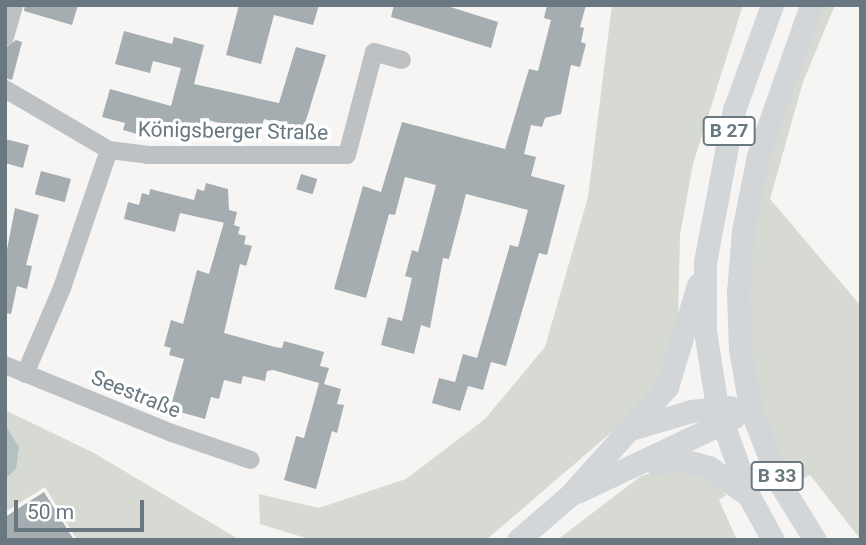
<!DOCTYPE html>
<meta charset="utf-8">
<style>
body{margin:0}
#map{position:relative;width:866px;height:545px;overflow:hidden;background:#f6f5f3;font-family:Roboto,sans-serif}
div>[style]{position:absolute}
.green>*{inset:0;background:#d6dad3}
.water>*{inset:0;background:#b4c1c3}
.building>*{inset:0;background:#a5adb1;transform-origin:0 0}
.minor>*{height:18px;margin:-9px;padding:0 9px;transform-origin:9px;border-radius:9px;background:#bdc1c4}
.major>*{height:23px;margin:-11.5px;padding:0 11.5px;transform-origin:11.5px;border-radius:11.5px;background:#d2d6d9}
span{translate:-50% -50%;white-space:nowrap;text-align:center;line-height:1.15;-webkit-text-stroke:7px #fff;paint-order:stroke}
.shield-label span{padding:2px 5px;background:#fff;border:2px solid;border-radius:5px;-webkit-text-stroke-width:0}
.shield-label{font-size:19px;color:#697880;font-weight:700}
.street-label{font-size:21px;color:#697880}
.frame{position:absolute;inset:0;border:7px solid #697880;pointer-events:none}
.scale{position:absolute;left:14px;top:500px;width:130px;height:32px;box-sizing:border-box;border:4px solid #697880;border-top:0;padding-left:9px;font-size:21px;line-height:24px;white-space:nowrap;color:#697880;-webkit-text-stroke:5px #fff;paint-order:stroke}
</style>
<div id="map">
<div class="green">
<i style="clip-path:polygon(612px 5px,743px 5px,693px 164px,680px 235px,678px 318px,657px 384px,635px 412px,486px 540px,312px 540px,260px 524px,259px 494px,319px 508px,406px 479px,485px 419px,545px 347px,588px 197px)"></i>
<i style="clip-path:polygon(818px 5px,835px 5px,803px 82px,770px 199px,861px 306px,861px 540px,810px 475px,789px 486px,755px 395px,747px 329px,746px 272px,757px 195px)"></i>
<i style="clip-path:polygon(5px 410px,94px 453px,240px 540px,77px 540px,45px 487px,5px 512px)"></i>
<i style="clip-path:polygon(667px 468px,694px 469px,715px 481px,726px 495px,719px 500px,737px 540px,557px 540px,641px 476px)"></i>
</div>
<div class="water">
<i style="clip-path:polygon(5px 425px,19px 447px,16px 469px,5px 479px)"></i>
</div>
<div class="building">
<i style="clip-path:polygon(25px 5px,78px 5px,72px 25px,24px 11px)"></i>
<i style="clip-path:polygon(239px 5px,319px 5px,313px 25px,274px 15px,261px 64px,226px 55px)"></i>
<i style="clip-path:polygon(394px 5px,444px 5px,498px 22px,491px 48px,391px 17px)"></i>
<i style="clip-path:polygon(547px 5px,586px 5px,580px 27px,584px 28px,581px 42px,586px 44px,580px 67px,571px 65px,561px 114px,545px 118px,542px 127px,531px 125px,524px 154px,536px 157px,531px 176px,565px 185px,547px 255px,539px 253px,506px 366px,491px 362px,483px 390px,468px 386px,460px 411px,432px 403px,439px 378px,455px 382px,463px 354px,477px 358px,510px 245px,518px 247px,528px 210px,466px 194px,449px 259px,443px 258px,430px 328px,421px 325px,414px 354px,381px 345px,388px 317px,402px 321px,412px 278px,405px 276px,407px 269px,412px 250px,418px 252px,436px 185px,405px 177px,395px 215px,389px 214px,366px 298px,334px 289px,363px 186px,381px 192px,402px 122px,505px 149px,529px 69px,538px 71px,551px 20px,544px 18px)"></i>
<i style="clip-path:polygon(124px 31px,172px 44px,174px 37px,204px 45px,194px 84px,279px 103px,296px 47px,326px 55px,303px 130px,264px 119px,260px 134px,208px 120px,203px 137px,180px 130px,178px 136px,155px 129px,144px 136px,123px 130px,125px 123px,102px 117px,110px 89px,171px 106px,181px 68px,153px 61px,150px 73px,115px 64px)"></i>
<i style="clip-path:polygon(16px 40px,22px 42px,12px 80px,5px 78px,5px 48px)"></i>
<i style="clip-path:polygon(5px 139px,29px 145px,23px 168px,5px 163px)"></i>
<i style="left:41px;top:171px;width:31px;height:24px;rotate:15deg"></i>
<i style="left:301px;top:174px;width:17px;height:16px;rotate:17deg"></i>
<i style="clip-path:polygon(206px 183px,228px 189px,229px 210px,237px 212px,234px 225px,180px 213px,175px 232px,124px 219px,128px 202px,139px 205px,142px 193px,149px 195px,150px 189px,194px 200px,197px 189px,204px 191px)"></i>
<i style="clip-path:polygon(15px 208px,39px 215px,26px 265px,32px 266px,27px 289px,17px 286px,11px 314px,5px 313px,5px 260px)"></i>
<i style="clip-path:polygon(224px 222px,240px 227px,238px 234px,246px 236px,244px 244px,252px 246px,246px 266px,240px 264px,224px 333px,275px 347px,282px 348px,284px 341px,324px 352px,320px 366px,329px 368px,324px 384px,341px 389px,337px 404px,344px 405px,337px 433px,332px 431px,316px 489px,284px 480px,296px 436px,304px 438px,319px 383px,273px 370px,267px 371px,265px 381px,243px 376px,241px 384px,224px 380px,219px 399px,211px 397px,205px 419px,180px 412px,182px 405px,172px 402px,184px 359px,169px 355px,171px 348px,164px 346px,171px 320px,183px 324px,197px 270px,209px 274px)"></i>
<i style="clip-path:polygon(44px 492px,74px 540px,5px 540px,5px 517px)"></i>
</div>
<div class="minor">
<i style="left:5px;top:37px;width:33px;rotate:-74deg"></i>
<i style="left:5px;top:89px;width:121px;rotate:30.4deg"></i>
<i style="left:109px;top:150px;width:38px;rotate:7deg"></i>
<i style="left:147px;top:155px;width:200px"></i>
<i style="left:347px;top:155px;width:106px;rotate:-75.3deg"></i>
<i style="left:374px;top:52px;width:29px;rotate:16deg"></i>
<i style="left:5px;top:365px;width:180px;rotate:22.2deg"></i>
<i style="left:172px;top:433px;width:83px;rotate:18.9deg"></i>
<i style="left:25px;top:374px;width:94px;rotate:-66.7deg"></i>
<i style="left:62px;top:288px;width:146px;rotate:-71.2deg"></i>
</div>
<div class="major">
<i style="left:772px;top:5px;width:112px;rotate:109.9deg"></i>
<i style="left:734px;top:110px;width:155px;rotate:100.8deg"></i>
<i style="left:705px;top:262px;width:69px;rotate:90deg"></i>
<i style="left:705px;top:331px;width:77px;rotate:81deg"></i>
<i style="left:717px;top:407px;width:95px;rotate:70.2deg"></i>
<i style="left:749px;top:496px;width:50px;rotate:61.4deg"></i>
<i style="left:811px;top:5px;width:160px;rotate:109.3deg"></i>
<i style="left:758px;top:156px;width:76px;rotate:101.3deg"></i>
<i style="left:743px;top:231px;width:61px;rotate:94.7deg"></i>
<i style="left:738px;top:292px;width:57px;rotate:88deg"></i>
<i style="left:740px;top:349px;width:59px;rotate:80.2deg"></i>
<i style="left:750px;top:407px;width:80px;rotate:68.9deg"></i>
<i style="left:779px;top:482px;width:68px;rotate:58.2deg"></i>
<i style="left:631px;top:429px;width:63px;rotate:-16.7deg"></i>
<i style="left:691px;top:411px;width:39px;rotate:-6deg"></i>
<i style="left:655px;top:463px;width:24px;rotate:-9deg"></i>
<i style="left:679px;top:459px;width:31px;rotate:15deg"></i>
<i style="left:709px;top:467px;width:49px;rotate:35.9deg"></i>
<i style="left:577px;top:492px;width:173px;rotate:-25.4deg"></i>
<i style="left:518px;top:540px;width:69px;rotate:-40.9deg"></i>
<i style="left:570px;top:495px;width:145px;rotate:-48.1deg"></i>
<i style="left:667px;top:387px;width:107px;rotate:-73.1deg"></i>
</div>
<div class="shield-label">
<span style="left:729px;top:131px">B 27</span>
<span style="left:777px;top:476px">B 33</span>
</div>
<div class="street-label">
<span style="left:233px;top:131px;rotate:1deg">Königsberger Straße</span>
<span style="left:136px;top:394px;rotate:22deg">Seestraße</span>
</div>
<div class="frame"></div>
<div class="scale">50 m</div>
</div>
